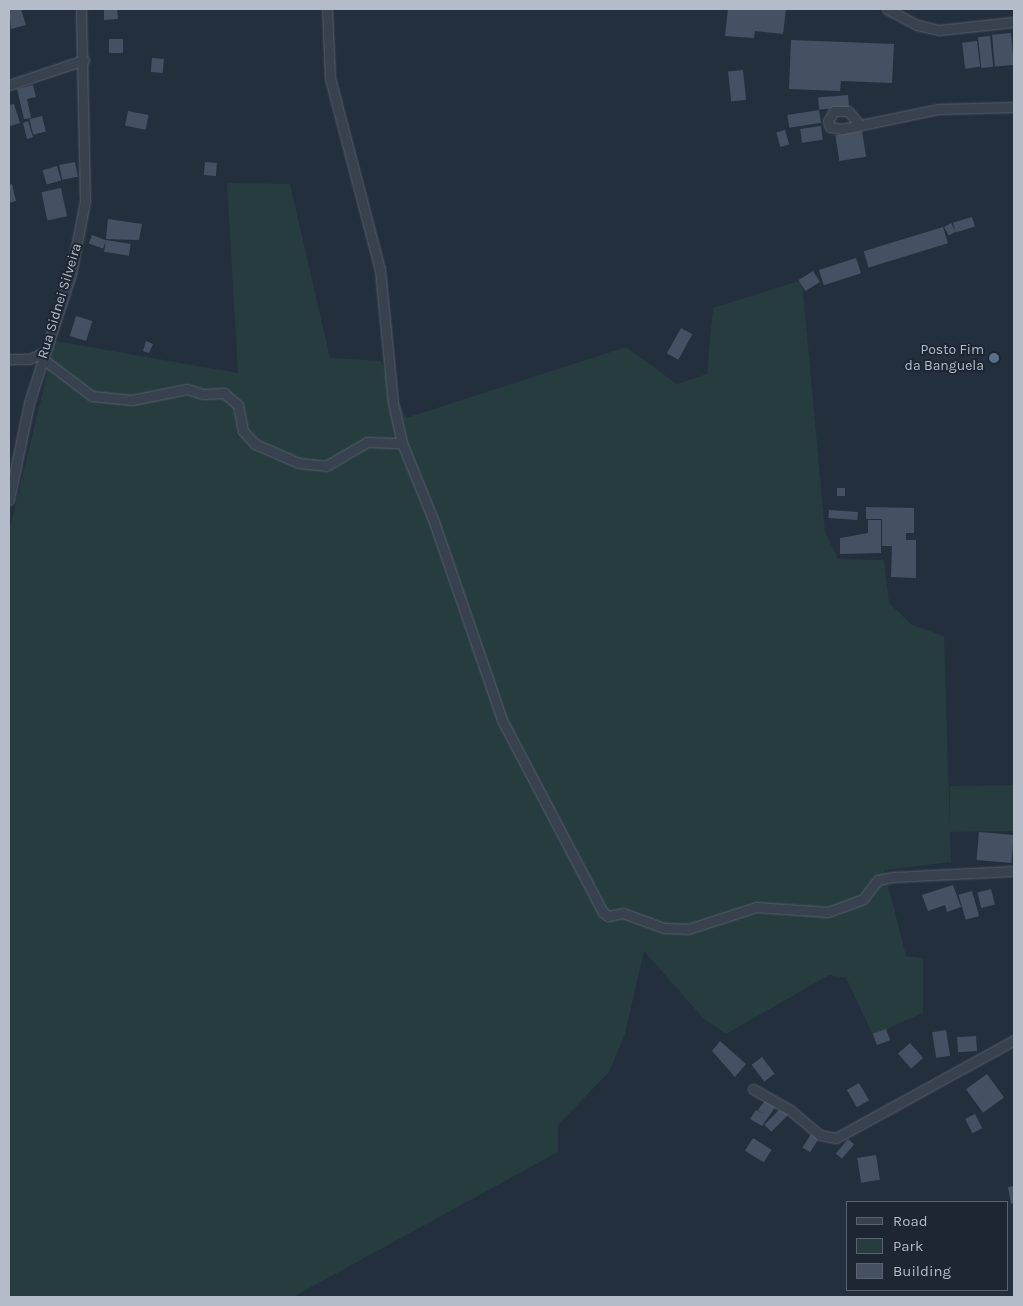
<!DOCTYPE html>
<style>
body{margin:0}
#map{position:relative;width:1023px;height:1306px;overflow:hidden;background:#242f3e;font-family:Karla,sans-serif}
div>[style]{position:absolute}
.green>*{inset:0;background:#263c3f}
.building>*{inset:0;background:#455162;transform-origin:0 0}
.roads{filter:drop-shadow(0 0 1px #565f6c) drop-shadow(0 0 1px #565f6c)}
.minor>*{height:9px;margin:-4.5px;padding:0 4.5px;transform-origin:4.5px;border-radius:4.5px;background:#38414e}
.dots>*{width:14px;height:14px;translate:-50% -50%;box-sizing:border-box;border:2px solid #1d2633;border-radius:50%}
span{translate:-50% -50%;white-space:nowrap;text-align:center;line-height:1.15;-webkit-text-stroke:4px #1d2633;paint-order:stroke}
.street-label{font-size:14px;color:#b4bcc9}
.poi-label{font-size:14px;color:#b4bcc9}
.right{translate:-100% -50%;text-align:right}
.frame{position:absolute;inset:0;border:10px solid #b4bcc9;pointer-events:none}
.legend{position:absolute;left:846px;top:1201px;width:162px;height:90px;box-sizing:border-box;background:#1d2633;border:1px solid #59626f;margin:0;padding:6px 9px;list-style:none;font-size:15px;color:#b4bcc9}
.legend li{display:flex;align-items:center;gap:10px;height:25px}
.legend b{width:25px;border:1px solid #59626f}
</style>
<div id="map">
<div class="green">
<i style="clip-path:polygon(227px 183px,290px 184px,330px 358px,381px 361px,406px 418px,626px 347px,677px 384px,707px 374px,713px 308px,802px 280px,825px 532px,838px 559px,884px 560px,889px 603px,912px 625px,944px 636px,950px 832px,950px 786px,1014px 785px,1014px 831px,950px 832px,951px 862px,884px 870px,906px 956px,923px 958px,923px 1013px,873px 1035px,846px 978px,829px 975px,726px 1034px,704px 1019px,644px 951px,625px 1034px,609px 1072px,558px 1125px,558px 1152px,293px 1297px,9px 1297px,9px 532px,55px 341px,238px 373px)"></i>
</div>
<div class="building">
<i style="clip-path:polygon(9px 9px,21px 9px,26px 25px,11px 29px)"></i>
<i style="clip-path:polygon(104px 9px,117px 9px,118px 19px,104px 20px)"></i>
<i style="clip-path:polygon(728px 9px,786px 9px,783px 34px,755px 31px,754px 38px,725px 36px)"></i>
<i style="left:1011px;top:33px;width:32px;height:19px;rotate:85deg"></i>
<i style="left:990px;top:36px;width:31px;height:12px;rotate:84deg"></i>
<i style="left:123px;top:39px;width:14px;height:14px;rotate:90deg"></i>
<i style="clip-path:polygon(791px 40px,894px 44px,892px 83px,841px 81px,840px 91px,789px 89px)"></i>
<i style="left:977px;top:41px;width:26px;height:15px;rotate:83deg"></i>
<i style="left:152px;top:58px;width:12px;height:14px;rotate:5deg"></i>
<i style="left:743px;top:70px;width:30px;height:15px;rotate:84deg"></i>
<i style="clip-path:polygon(33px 85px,36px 97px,27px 99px,31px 118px,24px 119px,17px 89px)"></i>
<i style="left:848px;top:95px;width:12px;height:30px;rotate:85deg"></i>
<i style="clip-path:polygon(14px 104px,20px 123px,10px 126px,9px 105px)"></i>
<i style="left:819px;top:110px;width:13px;height:32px;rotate:81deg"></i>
<i style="left:128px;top:111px;width:21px;height:15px;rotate:11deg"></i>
<i style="left:42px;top:116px;width:16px;height:13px;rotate:76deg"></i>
<i style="clip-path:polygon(28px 121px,33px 137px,27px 139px,23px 123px)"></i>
<i style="left:821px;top:126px;width:14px;height:21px;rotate:82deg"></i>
<i style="left:785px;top:130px;width:15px;height:9px;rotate:74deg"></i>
<i style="left:862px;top:131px;width:26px;height:27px;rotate:81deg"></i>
<i style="left:75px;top:162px;width:15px;height:16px;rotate:79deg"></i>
<i style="left:205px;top:162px;width:12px;height:13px;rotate:5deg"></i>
<i style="left:57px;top:166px;width:15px;height:15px;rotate:74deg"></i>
<i style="clip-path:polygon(12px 184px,16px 201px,9px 203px,9px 185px)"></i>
<i style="left:61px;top:188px;width:29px;height:20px;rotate:78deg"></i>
<i style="left:972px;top:217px;width:10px;height:20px;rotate:73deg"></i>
<i style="clip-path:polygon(108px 219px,142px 224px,139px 240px,106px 239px)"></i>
<i style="left:951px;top:223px;width:10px;height:8px;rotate:61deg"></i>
<i style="left:943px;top:227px;width:17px;height:83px;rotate:73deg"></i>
<i style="left:92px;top:235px;width:15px;height:9px;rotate:20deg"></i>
<i style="left:106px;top:240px;width:25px;height:12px;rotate:9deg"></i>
<i style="left:856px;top:258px;width:16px;height:39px;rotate:72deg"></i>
<i style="left:813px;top:271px;width:13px;height:17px;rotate:58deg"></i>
<i style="left:76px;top:316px;width:17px;height:21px;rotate:17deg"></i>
<i style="left:681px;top:328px;width:13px;height:29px;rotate:29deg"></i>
<i style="clip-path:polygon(146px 341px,153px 344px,149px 353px,143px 351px)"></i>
<i style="left:837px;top:488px;width:8px;height:8px"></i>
<i style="clip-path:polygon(866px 507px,914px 508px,914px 533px,906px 533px,906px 540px,916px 540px,916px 578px,891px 577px,892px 546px,882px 546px,882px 519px,866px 519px)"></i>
<i style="left:829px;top:510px;width:29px;height:8px;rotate:4deg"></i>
<i style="clip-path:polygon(868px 520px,881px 520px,881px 553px,840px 554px,840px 538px,868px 533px)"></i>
<i style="left:979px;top:832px;width:35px;height:28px;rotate:5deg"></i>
<i style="clip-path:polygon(953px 885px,961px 907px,947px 912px,945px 905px,928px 911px,922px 895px)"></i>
<i style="left:991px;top:889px;width:16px;height:14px;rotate:76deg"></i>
<i style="left:972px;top:891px;width:26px;height:14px;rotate:74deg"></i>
<i style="left:886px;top:1029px;width:12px;height:14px;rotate:70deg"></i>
<i style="left:946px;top:1030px;width:26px;height:14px;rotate:81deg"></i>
<i style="left:976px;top:1036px;width:15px;height:19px;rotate:86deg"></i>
<i style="clip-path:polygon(720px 1041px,746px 1064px,735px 1077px,712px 1051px)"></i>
<i style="left:910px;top:1043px;width:20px;height:16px;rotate:49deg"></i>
<i style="left:762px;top:1057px;width:21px;height:13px;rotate:53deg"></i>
<i style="left:987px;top:1074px;width:29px;height:26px;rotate:54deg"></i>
<i style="left:859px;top:1083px;width:20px;height:14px;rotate:60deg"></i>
<i style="clip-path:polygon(766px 1099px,776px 1106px,762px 1126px,750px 1119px,756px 1110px,764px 1114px,758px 1110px)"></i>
<i style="left:782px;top:1107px;width:10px;height:25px;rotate:45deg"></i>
<i style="left:975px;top:1114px;width:16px;height:11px;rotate:63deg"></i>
<i style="left:811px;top:1134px;width:9px;height:16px;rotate:32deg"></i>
<i style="left:753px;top:1138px;width:22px;height:15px;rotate:32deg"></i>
<i style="left:848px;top:1139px;width:8px;height:19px;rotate:40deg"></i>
<i style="left:876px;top:1155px;width:25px;height:19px;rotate:81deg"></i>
<i style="clip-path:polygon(1014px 1186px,1014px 1203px,1011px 1204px,1008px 1187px)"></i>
</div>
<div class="roads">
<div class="minor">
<i style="left:327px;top:9px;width:69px;rotate:87.5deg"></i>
<i style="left:330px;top:78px;width:198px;rotate:75.4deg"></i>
<i style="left:380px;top:270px;width:134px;rotate:84.4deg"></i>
<i style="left:393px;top:403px;width:41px;rotate:77.3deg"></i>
<i style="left:402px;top:443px;width:85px;rotate:67.9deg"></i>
<i style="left:434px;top:522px;width:209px;rotate:71deg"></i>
<i style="left:502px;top:720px;width:217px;rotate:62.3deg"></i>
<i style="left:603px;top:912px;width:6px;rotate:39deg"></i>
<i style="left:608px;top:916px;width:15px;rotate:-11deg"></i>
<i style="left:623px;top:913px;width:44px;rotate:20.1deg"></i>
<i style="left:664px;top:928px;width:24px;rotate:2deg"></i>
<i style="left:688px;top:929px;width:71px;rotate:-17.9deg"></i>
<i style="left:756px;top:907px;width:72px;rotate:4deg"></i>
<i style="left:828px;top:912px;width:37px;rotate:-20deg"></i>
<i style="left:863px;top:899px;width:24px;rotate:-52deg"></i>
<i style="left:878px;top:880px;width:14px;rotate:-12deg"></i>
<i style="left:892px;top:877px;width:122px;rotate:-2.8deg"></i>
<i style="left:887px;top:9px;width:34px;rotate:28deg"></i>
<i style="left:917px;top:25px;width:23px;rotate:13deg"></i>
<i style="left:939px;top:30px;width:75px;rotate:-6.1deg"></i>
<i style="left:9px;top:85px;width:79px;rotate:-18.4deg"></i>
<i style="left:860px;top:125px;width:18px;rotate:-131deg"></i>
<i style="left:848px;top:111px;width:14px;rotate:180deg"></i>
<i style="left:834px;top:111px;width:12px;rotate:121deg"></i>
<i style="left:828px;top:121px;width:6px;rotate:72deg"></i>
<i style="left:830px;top:127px;width:12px;rotate:9deg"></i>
<i style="left:842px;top:129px;width:99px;rotate:-11.7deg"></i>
<i style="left:939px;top:109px;width:75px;rotate:-1.5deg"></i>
<i style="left:9px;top:359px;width:20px"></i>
<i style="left:29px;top:359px;width:17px;rotate:-24deg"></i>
<i style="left:43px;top:359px;width:61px;rotate:37.1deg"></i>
<i style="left:92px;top:396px;width:40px;rotate:5.7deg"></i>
<i style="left:132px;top:400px;width:56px;rotate:-11.3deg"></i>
<i style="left:187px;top:389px;width:17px;rotate:17deg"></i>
<i style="left:203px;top:394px;width:21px;rotate:-3deg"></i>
<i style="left:224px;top:393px;width:18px;rotate:41deg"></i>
<i style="left:238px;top:405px;width:26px;rotate:79deg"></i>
<i style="left:243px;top:431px;width:18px;rotate:47deg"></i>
<i style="left:255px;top:444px;width:48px;rotate:23.4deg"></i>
<i style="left:299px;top:463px;width:27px;rotate:6deg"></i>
<i style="left:326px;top:466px;width:48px;rotate:-30.3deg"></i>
<i style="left:367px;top:442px;width:35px;rotate:2deg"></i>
<i style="left:9px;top:500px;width:99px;rotate:-78.3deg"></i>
<i style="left:29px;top:403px;width:136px;rotate:-72deg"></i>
<i style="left:71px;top:274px;width:74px;rotate:-79.1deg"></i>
<i style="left:85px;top:201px;width:192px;rotate:-91.2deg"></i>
<i style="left:753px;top:1089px;width:43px;rotate:29.6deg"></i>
<i style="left:790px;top:1110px;width:39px;rotate:40deg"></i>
<i style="left:820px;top:1135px;width:16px;rotate:11deg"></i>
<i style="left:836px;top:1138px;width:203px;rotate:-28.8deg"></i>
</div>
</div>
<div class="dots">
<i style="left:994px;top:358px;background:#5c6f8a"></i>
</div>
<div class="street-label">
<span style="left:60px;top:301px;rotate:-73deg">Rua Sidnei Silveira</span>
</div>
<div class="poi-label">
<span class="right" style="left:984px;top:358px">Posto Fim<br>da Banguela</span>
</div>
<div class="frame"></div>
<ul class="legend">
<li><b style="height:6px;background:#38414e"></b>Road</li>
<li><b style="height:14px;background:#263c3f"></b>Park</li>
<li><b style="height:14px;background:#455162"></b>Building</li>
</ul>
</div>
